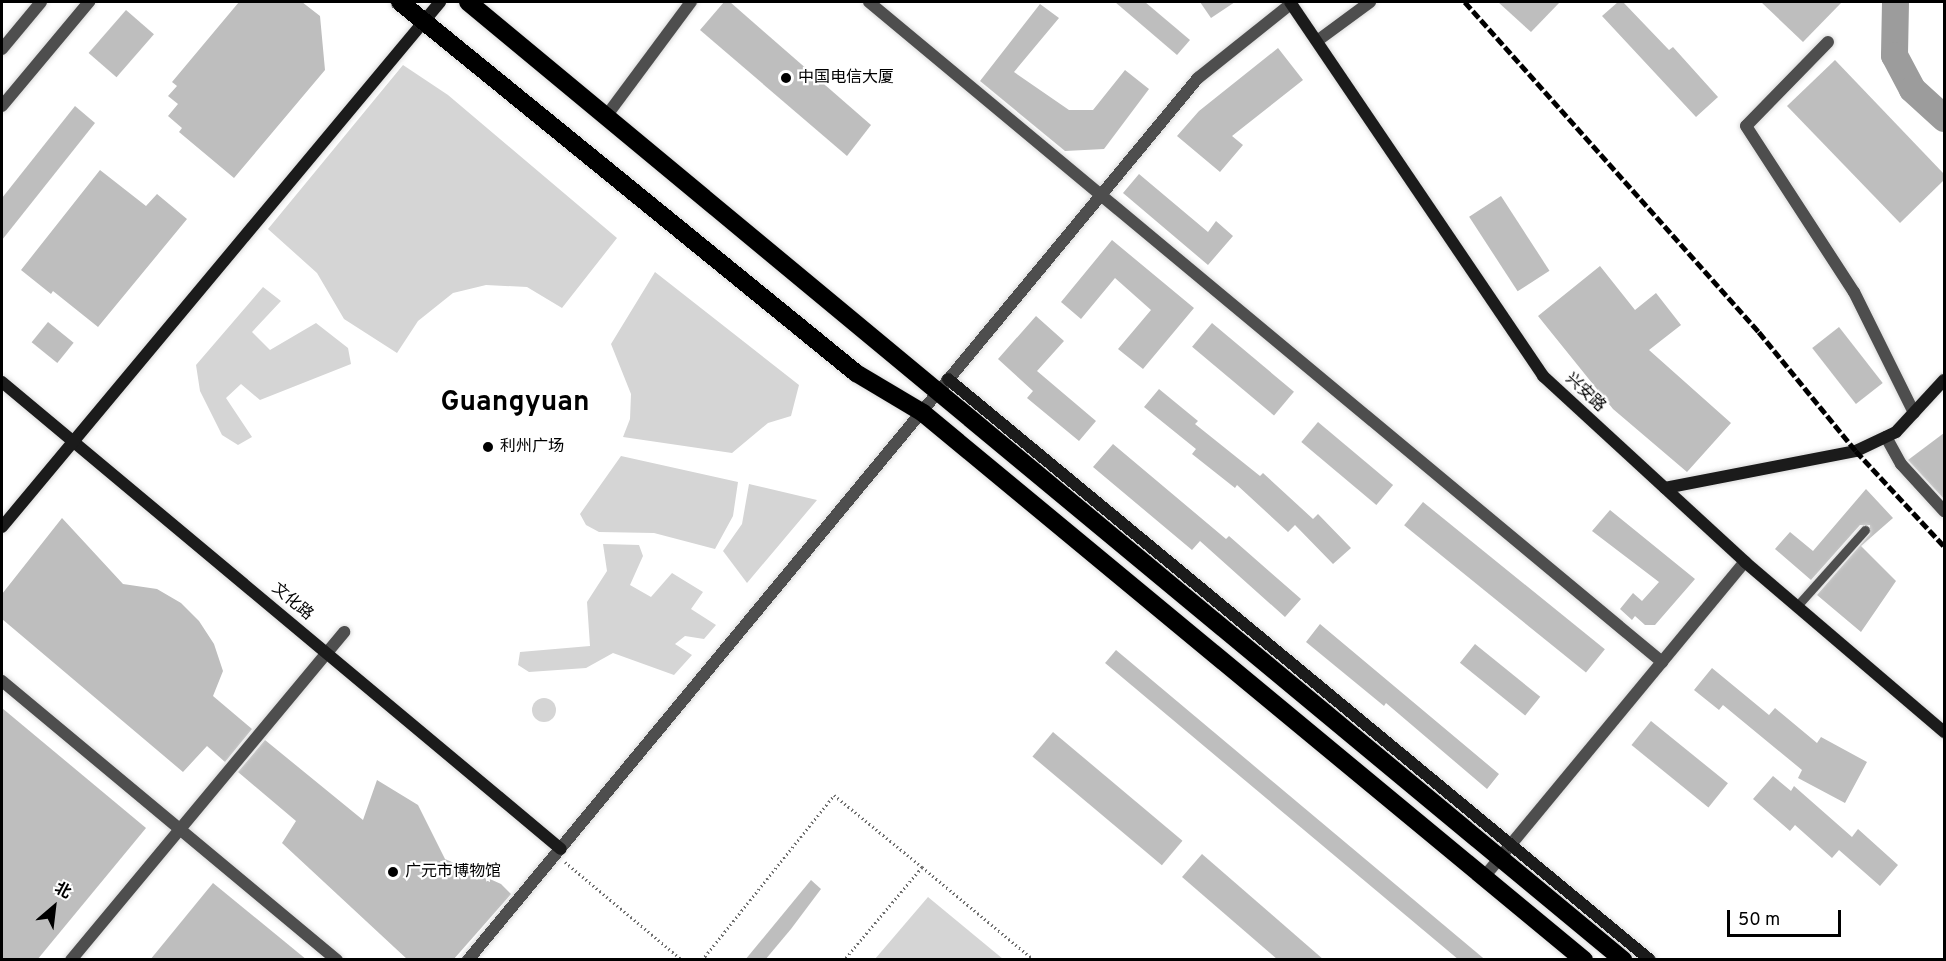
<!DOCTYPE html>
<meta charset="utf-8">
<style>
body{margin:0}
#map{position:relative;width:1946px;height:961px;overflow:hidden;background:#fff;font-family:Overpass,"Noto Sans SC",sans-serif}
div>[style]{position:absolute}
.green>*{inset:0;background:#d5d5d5}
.round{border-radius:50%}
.river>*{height:27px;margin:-13.5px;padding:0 13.5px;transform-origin:13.5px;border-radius:13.5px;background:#9c9c9c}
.building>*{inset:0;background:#bebebe;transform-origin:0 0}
.path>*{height:3px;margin-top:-1.5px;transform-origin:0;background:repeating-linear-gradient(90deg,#707070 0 1.5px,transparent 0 4.5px)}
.roads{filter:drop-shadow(0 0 2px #dbdbdb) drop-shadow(0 0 2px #dbdbdb)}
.lane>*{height:9px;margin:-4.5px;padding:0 4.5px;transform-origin:4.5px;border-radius:4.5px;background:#4e4e4e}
.street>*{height:12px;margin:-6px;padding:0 6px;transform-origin:6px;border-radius:6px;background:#4e4e4e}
.secondary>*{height:12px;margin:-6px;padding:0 6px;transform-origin:6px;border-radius:6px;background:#1b1b1b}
.highway>*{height:18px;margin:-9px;padding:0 9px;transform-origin:9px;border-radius:9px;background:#000}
.rail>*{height:4.5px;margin-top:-2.25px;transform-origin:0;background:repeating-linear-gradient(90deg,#000 0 9px,transparent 0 12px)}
.dots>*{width:16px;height:16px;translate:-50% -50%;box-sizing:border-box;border:3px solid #fff;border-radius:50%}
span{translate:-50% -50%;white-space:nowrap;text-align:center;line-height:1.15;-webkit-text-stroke:4.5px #fff;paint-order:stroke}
.poi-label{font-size:16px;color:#000}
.left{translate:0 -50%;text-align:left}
.street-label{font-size:16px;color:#000}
.town-label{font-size:28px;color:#000;font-weight:700}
.frame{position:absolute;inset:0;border:3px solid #000;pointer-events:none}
.north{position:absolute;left:24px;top:877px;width:60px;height:60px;-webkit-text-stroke:4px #fff;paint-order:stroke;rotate:28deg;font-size:16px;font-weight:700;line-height:24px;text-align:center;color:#000}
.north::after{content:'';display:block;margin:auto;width:21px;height:27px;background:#000;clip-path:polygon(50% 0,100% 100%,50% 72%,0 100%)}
.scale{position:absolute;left:1727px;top:910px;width:114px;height:27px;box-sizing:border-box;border:3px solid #000;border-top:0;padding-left:8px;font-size:18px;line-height:21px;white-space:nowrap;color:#000;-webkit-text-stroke:4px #fff;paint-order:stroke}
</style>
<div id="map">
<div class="green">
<i style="clip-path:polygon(403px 65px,448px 95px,617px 238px,562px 308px,527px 287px,486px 285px,453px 293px,418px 321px,397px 353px,344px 319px,317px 273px,268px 229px)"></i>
<i style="clip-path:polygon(655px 272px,799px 385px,791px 416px,768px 423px,732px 453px,623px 437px,630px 419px,631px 394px,611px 344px)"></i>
<i style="clip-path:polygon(263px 287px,281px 301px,252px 332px,270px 350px,316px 323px,348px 348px,351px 364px,260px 400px,241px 384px,226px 398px,252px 437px,238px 445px,222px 435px,200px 391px,196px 365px)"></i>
<i style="clip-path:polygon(621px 456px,738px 482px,733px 516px,715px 549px,654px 533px,599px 532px,586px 525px,580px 514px)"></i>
<i style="clip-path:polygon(749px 484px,817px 500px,747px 583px,723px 551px,742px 524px)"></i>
<i style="clip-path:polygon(603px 544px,639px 545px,643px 556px,630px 585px,651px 597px,672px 573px,703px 592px,691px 609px,716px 625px,704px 639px,685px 636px,675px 644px,692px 655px,674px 675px,613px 653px,586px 668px,529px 672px,518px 665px,520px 652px,590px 646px,587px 602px,607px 571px)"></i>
<i class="round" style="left:532px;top:698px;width:24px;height:24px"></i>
<i style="clip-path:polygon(928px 897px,1003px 959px,875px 959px)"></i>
</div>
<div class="river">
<i style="left:1895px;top:2px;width:53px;rotate:91.1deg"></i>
<i style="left:1894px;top:55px;width:38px;rotate:62deg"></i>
<i style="left:1912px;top:89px;width:43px;rotate:42.2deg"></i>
</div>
<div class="building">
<i style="clip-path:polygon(239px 2px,302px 2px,320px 16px,325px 70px,234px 178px,179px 132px,182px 128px,168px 116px,178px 104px,168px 96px,177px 86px,172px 82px)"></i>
<i style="clip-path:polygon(724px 2px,730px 2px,871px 125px,847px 156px,700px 30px)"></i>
<i style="clip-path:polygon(1115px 2px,1145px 2px,1190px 40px,1177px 55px)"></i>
<i style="clip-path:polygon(1200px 2px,1235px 2px,1211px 18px)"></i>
<i style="clip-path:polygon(1498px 2px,1560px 2px,1531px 32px)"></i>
<i style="clip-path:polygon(1618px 2px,1623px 2px,1669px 50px,1673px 47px,1718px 97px,1696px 117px,1602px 16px)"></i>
<i style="clip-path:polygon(1761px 2px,1842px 2px,1803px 42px)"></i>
<i style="clip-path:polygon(1040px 4px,1059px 18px,1014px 72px,1069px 110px,1093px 110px,1125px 70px,1149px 89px,1104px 149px,1065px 151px,980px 81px)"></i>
<i style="left:126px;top:10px;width:37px;height:57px;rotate:41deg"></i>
<i style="clip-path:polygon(1278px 48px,1303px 80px,1232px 136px,1243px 145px,1220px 172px,1177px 136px,1199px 111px)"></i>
<i style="clip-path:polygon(1835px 60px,1944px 174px,1944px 180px,1900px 223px,1787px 106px)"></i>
<i style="clip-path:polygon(75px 106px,95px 123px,2px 240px,2px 198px)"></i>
<i style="clip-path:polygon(100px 170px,146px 206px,157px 194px,187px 219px,98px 327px,53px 291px,51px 294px,21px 270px)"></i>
<i style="clip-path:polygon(1139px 174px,1208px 232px,1216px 221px,1233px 236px,1208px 265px,1123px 193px)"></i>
<i style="left:1501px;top:196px;width:89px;height:38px;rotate:57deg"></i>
<i style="clip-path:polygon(1112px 240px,1194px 308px,1143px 369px,1118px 349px,1151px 310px,1115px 278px,1081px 319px,1061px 302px)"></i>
<i style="clip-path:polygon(1600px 266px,1635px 310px,1656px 293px,1681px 325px,1649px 350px,1731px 423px,1687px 472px,1613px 409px,1538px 316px)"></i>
<i style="clip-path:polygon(1036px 316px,1064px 341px,1037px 371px,1096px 421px,1079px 441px,1027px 398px,1033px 391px,998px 359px)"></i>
<i style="left:48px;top:322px;width:33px;height:26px;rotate:39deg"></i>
<i style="left:1212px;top:323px;width:107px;height:31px;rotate:40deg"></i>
<i style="left:1839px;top:327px;width:71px;height:34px;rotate:52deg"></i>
<i style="clip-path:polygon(1159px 389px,1198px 421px,1195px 424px,1260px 476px,1263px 473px,1313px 519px,1318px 514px,1351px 548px,1333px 564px,1295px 525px,1288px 532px,1237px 485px,1235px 488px,1192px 454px,1196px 449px,1144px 407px)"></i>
<i style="left:1318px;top:422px;width:98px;height:26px;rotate:40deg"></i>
<i style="clip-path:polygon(1944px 433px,1944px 499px,1908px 460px)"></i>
<i style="clip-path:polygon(1113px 444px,1226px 539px,1229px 536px,1301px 599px,1285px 617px,1200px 541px,1192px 550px,1093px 467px)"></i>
<i style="clip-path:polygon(1866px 489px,1893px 518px,1861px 546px,1896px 581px,1861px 632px,1817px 595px,1870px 534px,1870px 525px,1860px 525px,1811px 580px,1775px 549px,1790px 532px,1813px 551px)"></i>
<i style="left:1423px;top:502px;width:234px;height:30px;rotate:39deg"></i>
<i style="clip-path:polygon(1610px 510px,1695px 579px,1655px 625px,1645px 625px,1635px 616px,1632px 620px,1620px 609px,1633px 593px,1642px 601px,1659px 582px,1592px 531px)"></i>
<i style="clip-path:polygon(62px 518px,123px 584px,157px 589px,181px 603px,199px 621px,214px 644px,223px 671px,213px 696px,252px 729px,225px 762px,207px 746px,183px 772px,2px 619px,2px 594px)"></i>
<i style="clip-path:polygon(1320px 624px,1499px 774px,1487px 789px,1386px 703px,1384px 706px,1306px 642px)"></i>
<i style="left:1475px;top:644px;width:84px;height:24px;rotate:39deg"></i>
<i style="left:1116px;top:650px;width:482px;height:17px;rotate:40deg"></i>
<i style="clip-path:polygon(1712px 668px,1769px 715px,1775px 708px,1817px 743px,1821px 737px,1867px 762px,1845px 803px,1798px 778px,1802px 770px,1723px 705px,1719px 710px,1694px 690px)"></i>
<i style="clip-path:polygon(2px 708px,146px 828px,37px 960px,2px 960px)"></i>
<i style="left:1651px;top:721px;width:99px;height:31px;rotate:39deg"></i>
<i style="left:1053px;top:732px;width:169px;height:32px;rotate:40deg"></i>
<i style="clip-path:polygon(265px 740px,363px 820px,377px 780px,418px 805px,445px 859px,501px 884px,511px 894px,453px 960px,408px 960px,282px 843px,296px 821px,238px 772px)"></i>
<i style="clip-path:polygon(1773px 776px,1791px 791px,1794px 786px,1852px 837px,1858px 829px,1898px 865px,1880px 886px,1839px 850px,1832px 858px,1795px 825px,1790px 831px,1753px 799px)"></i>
<i style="clip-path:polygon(1202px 854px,1324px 960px,1278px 960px,1182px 877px)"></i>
<i style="clip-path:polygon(811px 880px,821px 889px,791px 929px,765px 960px,745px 960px)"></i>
<i style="clip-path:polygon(213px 883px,307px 960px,150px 960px)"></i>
</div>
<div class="path">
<i style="left:565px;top:862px;width:153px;rotate:39.9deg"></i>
<i style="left:922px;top:867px;width:146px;rotate:39.7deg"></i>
<i style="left:702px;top:960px;width:211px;rotate:-51.3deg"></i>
<i style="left:834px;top:795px;width:114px;rotate:39.3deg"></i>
<i style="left:922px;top:867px;width:121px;rotate:130deg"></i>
</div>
<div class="roads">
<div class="lane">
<i style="left:1797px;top:606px;width:102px;rotate:-48.2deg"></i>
</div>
<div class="street">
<i style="left:869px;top:2px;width:1032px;rotate:39.77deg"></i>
<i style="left:1317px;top:41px;width:66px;rotate:-36.3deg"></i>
<i style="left:1828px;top:42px;width:117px;rotate:134.3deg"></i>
<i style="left:1746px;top:126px;width:198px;rotate:57deg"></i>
<i style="left:1854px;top:292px;width:135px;rotate:63.6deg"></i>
<i style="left:2px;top:49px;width:61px;rotate:-50.3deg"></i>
<i style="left:2px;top:106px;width:136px;rotate:-50.1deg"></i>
<i style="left:607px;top:115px;width:141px;rotate:-53.4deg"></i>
<i style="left:1886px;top:437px;width:31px;rotate:61deg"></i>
<i style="left:1901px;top:464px;width:64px;rotate:47.5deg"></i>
<i style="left:2px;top:681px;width:436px;rotate:39.8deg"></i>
<i style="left:1484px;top:877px;width:409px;rotate:-50.4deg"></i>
<i style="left:71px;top:960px;width:427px;rotate:-50.2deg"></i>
<i style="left:468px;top:960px;width:1145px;rotate:-50.39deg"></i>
<i style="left:1198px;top:78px;width:120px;rotate:-38.6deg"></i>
</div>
<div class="secondary">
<i style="left:1290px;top:2px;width:452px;rotate:55.9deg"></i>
<i style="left:1543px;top:376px;width:275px;rotate:42.6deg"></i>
<i style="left:1745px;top:562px;width:262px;rotate:40.5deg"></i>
<i style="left:948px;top:379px;width:911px;rotate:39.61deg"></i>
<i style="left:2px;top:382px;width:728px;rotate:39.88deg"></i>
<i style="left:1665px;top:488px;width:195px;rotate:-11deg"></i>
<i style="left:1856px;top:451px;width:44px;rotate:-25.4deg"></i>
<i style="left:1896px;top:432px;width:71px;rotate:-47.3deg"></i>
<i style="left:2px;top:527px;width:684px;rotate:-50.16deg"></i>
</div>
<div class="highway">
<i style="left:400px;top:2px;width:588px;rotate:39.13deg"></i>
<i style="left:856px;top:373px;width:78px;rotate:30.8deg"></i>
<i style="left:923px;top:413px;width:858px;rotate:39.61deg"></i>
<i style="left:468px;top:2px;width:1501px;rotate:39.67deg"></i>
</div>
</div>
<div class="rail">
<i style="left:1465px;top:2px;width:442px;rotate:48.3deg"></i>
<i style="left:1759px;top:332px;width:154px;rotate:50.8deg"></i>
<i style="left:1856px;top:451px;width:129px;rotate:47.2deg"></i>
</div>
<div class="dots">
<i style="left:786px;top:78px;background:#000"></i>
<i style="left:488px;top:447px;background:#000"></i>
<i style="left:393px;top:872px;background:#000"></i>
</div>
<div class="poi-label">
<span class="left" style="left:798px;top:78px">中国电信大厦</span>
<span class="left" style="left:500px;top:447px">利州广场</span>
<span class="left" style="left:405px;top:872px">广元市博物馆</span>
</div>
<div class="street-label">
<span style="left:1585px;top:393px;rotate:43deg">兴安路</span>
<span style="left:292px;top:602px;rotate:40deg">文化路</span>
</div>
<div class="town-label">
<span style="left:515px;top:403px">Guangyuan</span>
</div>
<div class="frame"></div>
<div class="north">北</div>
<div class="scale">50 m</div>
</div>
